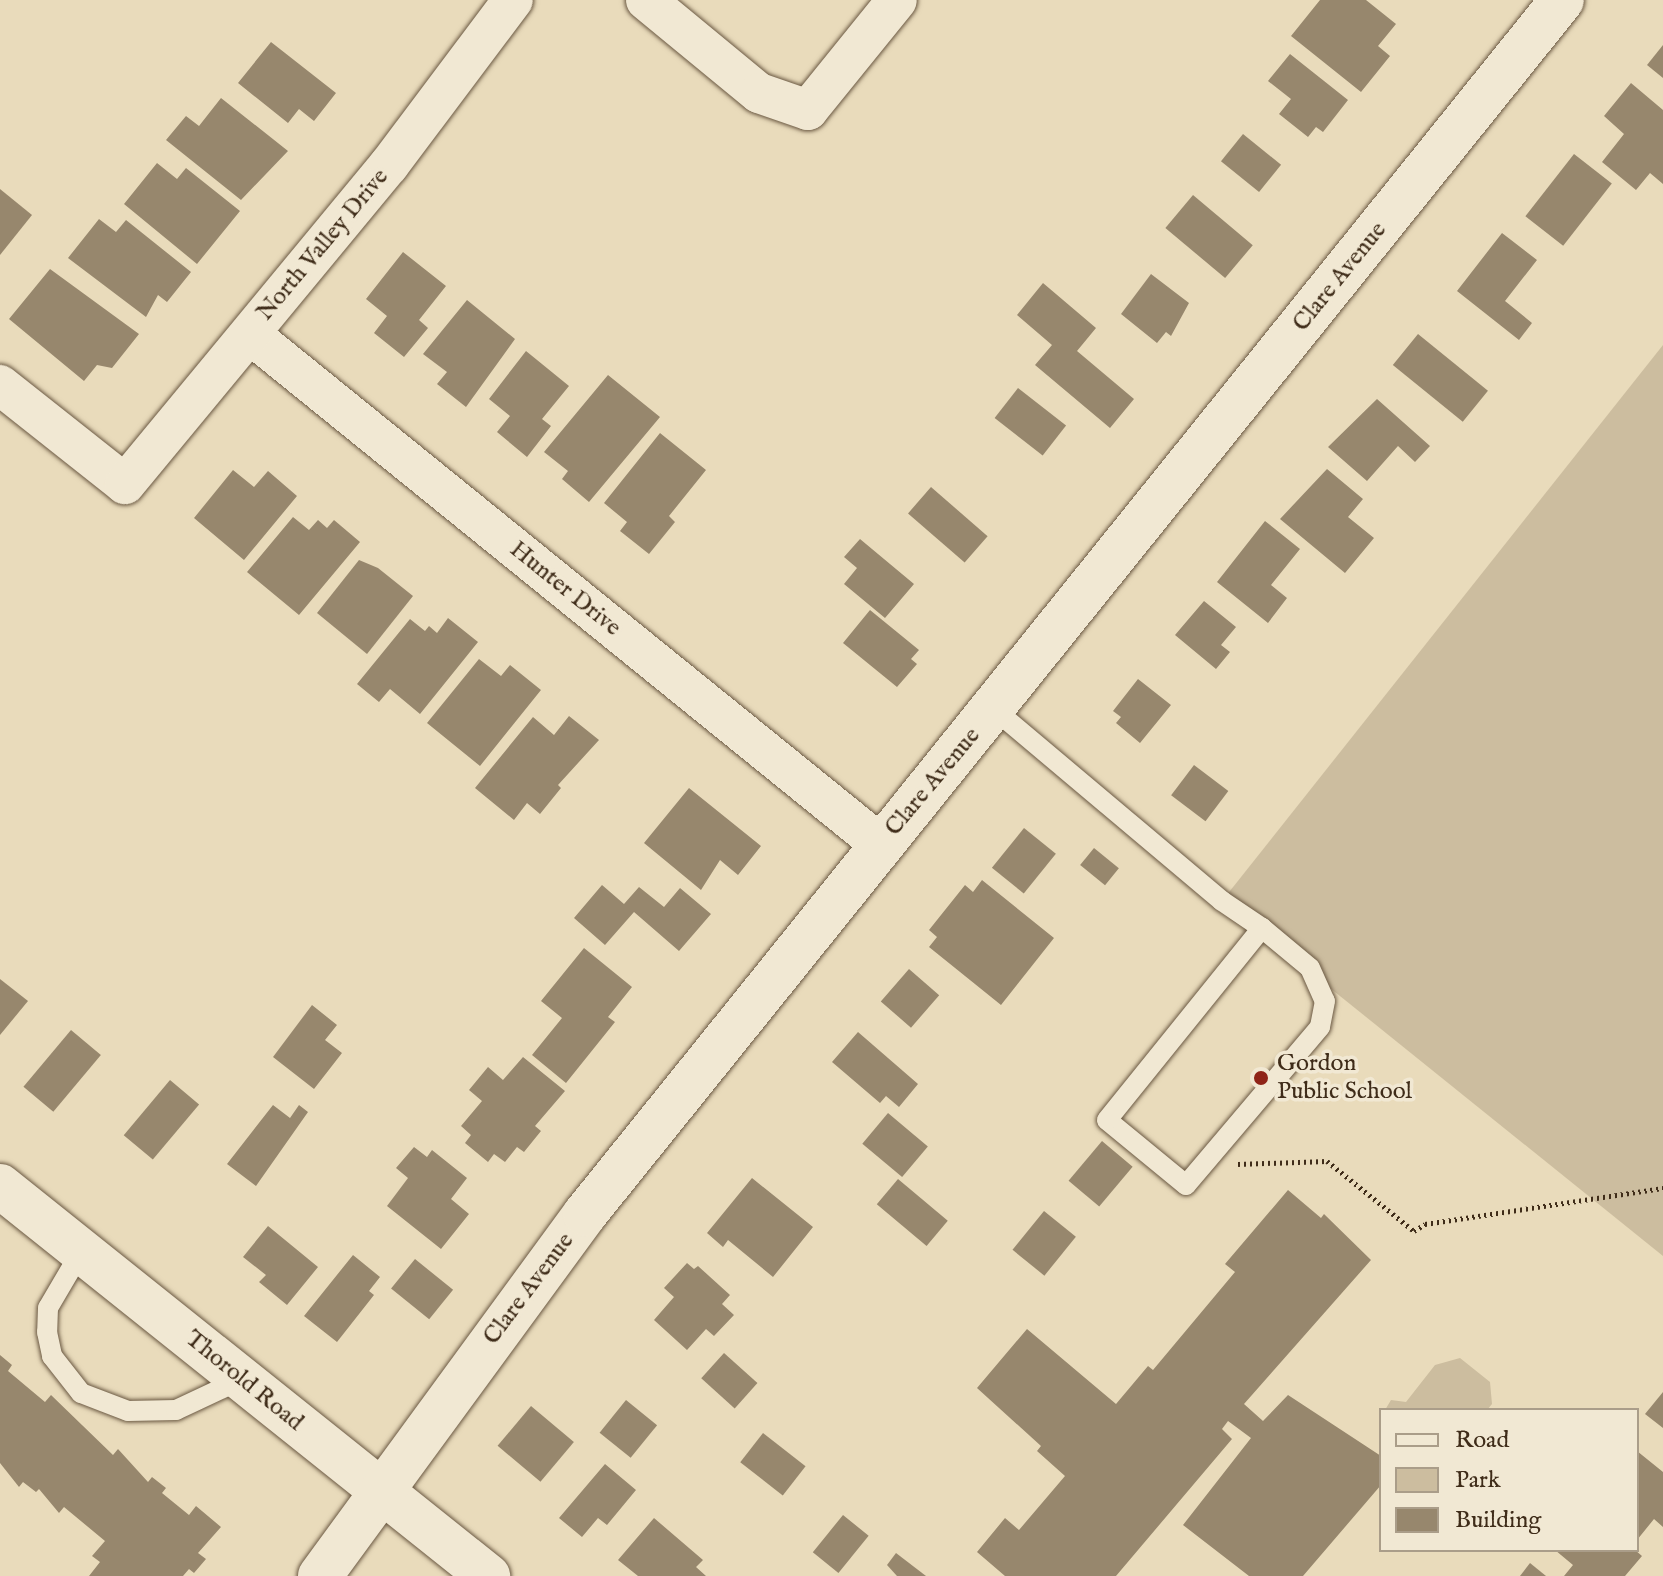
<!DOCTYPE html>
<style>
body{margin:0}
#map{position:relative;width:1663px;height:1576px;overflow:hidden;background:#e9dbbb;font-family:"IM FELL English",serif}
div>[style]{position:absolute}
.green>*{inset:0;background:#ccbd9f}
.building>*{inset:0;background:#97876d;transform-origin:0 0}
.path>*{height:5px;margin-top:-2.5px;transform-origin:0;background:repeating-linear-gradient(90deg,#3f2c19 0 2px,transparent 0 6px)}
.roads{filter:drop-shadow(0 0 2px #6a5842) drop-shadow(0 0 2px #6a5842)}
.lane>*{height:20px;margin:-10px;padding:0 10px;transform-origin:10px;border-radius:10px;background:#f1e8d3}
.street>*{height:40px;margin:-20px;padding:0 20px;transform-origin:20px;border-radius:20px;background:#f1e8d3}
.secondary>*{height:44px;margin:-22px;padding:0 22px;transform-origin:22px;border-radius:22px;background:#f1e8d3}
.dots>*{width:22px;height:22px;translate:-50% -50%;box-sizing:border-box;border:4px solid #f1e8d3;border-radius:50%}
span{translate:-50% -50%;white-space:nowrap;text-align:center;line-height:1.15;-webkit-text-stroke:7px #f1e8d3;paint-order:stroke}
.street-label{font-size:24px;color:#3f2c19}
.poi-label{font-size:24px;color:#3f2c19}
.left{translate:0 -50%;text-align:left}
.legend{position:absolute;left:1379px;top:1408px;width:260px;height:144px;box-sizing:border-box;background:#f1e8d3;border:2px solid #aa9d89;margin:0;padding:10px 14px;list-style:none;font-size:24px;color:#3f2c19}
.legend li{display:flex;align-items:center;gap:16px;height:40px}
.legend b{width:40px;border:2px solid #aa9d89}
</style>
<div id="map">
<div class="green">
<i style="clip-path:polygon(1663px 345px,1663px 1256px,1222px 901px)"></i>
<i style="clip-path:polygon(1460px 1358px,1490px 1382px,1492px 1404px,1487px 1410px,1385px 1410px,1391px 1400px,1406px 1402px,1435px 1365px)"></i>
</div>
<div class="building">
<i style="clip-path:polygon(1320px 0,1366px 0,1396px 24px,1378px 46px,1390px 56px,1361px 92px,1291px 36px)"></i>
<i style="clip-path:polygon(271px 42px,336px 93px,314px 121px,299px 109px,288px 123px,238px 83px)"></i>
<i style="clip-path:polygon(1663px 45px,1663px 78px,1647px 65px)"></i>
<i style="clip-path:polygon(1290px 54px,1348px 100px,1323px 132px,1316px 127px,1308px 137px,1279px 114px,1291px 99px,1268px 81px)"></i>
<i style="clip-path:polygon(1631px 83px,1663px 110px,1663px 184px,1650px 173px,1636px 190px,1602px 162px,1624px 134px,1604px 116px)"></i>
<i style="clip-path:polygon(221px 98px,288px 151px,241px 200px,166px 140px,186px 116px,199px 126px)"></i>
<i style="left:1243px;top:134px;width:49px;height:35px;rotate:39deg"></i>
<i style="left:1574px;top:154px;width:48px;height:79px;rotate:38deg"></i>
<i style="clip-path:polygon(157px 163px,177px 179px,186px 168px,240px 211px,197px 264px,124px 204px)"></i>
<i style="clip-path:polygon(0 189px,32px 215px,0 255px)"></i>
<i style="left:1193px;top:195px;width:78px;height:43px;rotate:40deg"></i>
<i style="clip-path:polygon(99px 219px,116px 232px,126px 220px,191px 272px,167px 302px,158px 295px,146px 317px,68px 258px)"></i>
<i style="clip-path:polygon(1502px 233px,1537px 260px,1505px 301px,1532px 323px,1519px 340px,1457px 291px)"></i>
<i style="clip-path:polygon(403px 252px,446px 286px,419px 320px,428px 328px,404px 357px,374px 333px,387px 316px,366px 299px)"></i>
<i style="clip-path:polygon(50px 269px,139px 334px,112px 368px,97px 365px,84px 381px,9px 319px)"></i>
<i style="clip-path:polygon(1151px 274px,1189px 303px,1171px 336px,1166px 332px,1157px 343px,1121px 314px)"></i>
<i style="clip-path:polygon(1043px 283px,1096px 328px,1077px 351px,1134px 399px,1110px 428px,1035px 365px,1052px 345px,1017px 315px)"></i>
<i style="clip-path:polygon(467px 300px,515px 339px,466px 407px,437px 384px,447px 372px,423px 354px)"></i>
<i style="left:1418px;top:334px;width:90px;height:40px;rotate:39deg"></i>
<i style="clip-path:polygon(526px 351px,569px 386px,542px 419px,551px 426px,527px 457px,497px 432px,510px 416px,489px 399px)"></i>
<i style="clip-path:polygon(608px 375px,660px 417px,589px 502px,562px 479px,568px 471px,544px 452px)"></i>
<i style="left:1018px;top:388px;width:61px;height:38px;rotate:38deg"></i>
<i style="clip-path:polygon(1377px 399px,1430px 446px,1415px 462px,1398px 446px,1367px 481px,1328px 447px)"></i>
<i style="clip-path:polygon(660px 433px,706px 470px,669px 516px,675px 522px,649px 554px,620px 531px,627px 522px,604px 503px)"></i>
<i style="clip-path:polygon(1327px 469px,1363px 499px,1348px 517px,1374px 538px,1345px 573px,1280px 519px)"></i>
<i style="clip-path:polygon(233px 470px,254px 487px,268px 471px,297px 496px,244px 560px,194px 518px)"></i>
<i style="left:931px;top:487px;width:75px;height:35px;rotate:41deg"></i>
<i style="clip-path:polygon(293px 517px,309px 530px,318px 520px,327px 528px,334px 520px,360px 542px,299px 615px,247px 572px)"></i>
<i style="clip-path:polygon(1265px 521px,1300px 549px,1271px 585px,1287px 598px,1268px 623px,1217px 582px)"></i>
<i style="clip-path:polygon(860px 539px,914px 584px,885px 618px,844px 584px,857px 568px,844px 557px)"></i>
<i style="clip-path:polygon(359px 560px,378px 568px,413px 596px,367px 654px,317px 613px)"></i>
<i style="clip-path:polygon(1204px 601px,1236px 627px,1221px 645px,1230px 652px,1216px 669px,1175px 635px)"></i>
<i style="clip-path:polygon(870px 610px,919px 650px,911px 659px,917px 664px,897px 687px,843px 643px)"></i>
<i style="clip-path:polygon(448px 618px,478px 642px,420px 714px,390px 689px,379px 702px,357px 684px,410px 619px,425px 631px,429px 626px,437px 633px)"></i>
<i style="clip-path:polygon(479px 659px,501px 676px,510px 665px,541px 690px,480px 766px,427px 723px)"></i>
<i style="clip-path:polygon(1138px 679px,1171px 705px,1140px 743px,1116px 723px,1121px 717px,1113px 711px)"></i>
<i style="clip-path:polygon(569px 716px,599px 740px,558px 785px,561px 788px,540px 814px,527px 803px,514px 820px,475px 788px,533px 717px,554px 735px)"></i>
<i style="left:1194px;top:765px;width:43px;height:38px;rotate:37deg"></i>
<i style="clip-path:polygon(689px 788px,761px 846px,738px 875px,720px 860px,701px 890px,644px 843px)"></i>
<i style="left:1024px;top:828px;width:41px;height:51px;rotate:39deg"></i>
<i style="left:1094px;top:848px;width:32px;height:22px;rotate:39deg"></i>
<i style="clip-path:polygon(982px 880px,1054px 938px,1001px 1005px,929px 947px,937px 937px,929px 930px,965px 885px,973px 892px)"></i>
<i style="clip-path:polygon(602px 885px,624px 904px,639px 887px,664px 907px,680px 888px,711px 914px,679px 951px,634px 912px,605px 945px,574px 918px)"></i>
<i style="clip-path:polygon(584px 948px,632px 987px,608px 1017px,615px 1022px,566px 1083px,532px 1055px,562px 1018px,541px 1001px)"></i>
<i style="left:909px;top:969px;width:40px;height:43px;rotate:41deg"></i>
<i style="clip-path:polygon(0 979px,28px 1001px,0 1035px)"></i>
<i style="clip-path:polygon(312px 1005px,337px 1025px,325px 1040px,342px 1053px,314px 1089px,273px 1057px)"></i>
<i style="left:71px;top:1030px;width:39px;height:74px;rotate:40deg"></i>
<i style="clip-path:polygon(858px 1032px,918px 1084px,899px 1107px,886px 1096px,880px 1103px,832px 1062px)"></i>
<i style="clip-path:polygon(523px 1057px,565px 1091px,535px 1126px,541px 1131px,524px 1152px,517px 1147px,505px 1162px,494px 1154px,488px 1162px,465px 1143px,471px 1135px,461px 1126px,482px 1101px,469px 1090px,488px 1067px,503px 1080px)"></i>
<i style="left:170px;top:1080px;width:38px;height:72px;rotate:40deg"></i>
<i style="clip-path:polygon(273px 1105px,290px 1118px,299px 1105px,308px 1112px,256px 1186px,227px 1164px)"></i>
<i style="left:888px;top:1113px;width:52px;height:40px;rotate:40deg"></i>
<i style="left:1102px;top:1141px;width:40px;height:52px;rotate:40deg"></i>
<i style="clip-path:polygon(414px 1147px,427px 1157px,432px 1150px,467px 1178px,451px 1199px,469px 1214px,441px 1249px,387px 1206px,408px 1178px,396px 1168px)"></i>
<i style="clip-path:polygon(752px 1178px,813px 1227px,773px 1277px,728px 1240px,723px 1247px,707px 1233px)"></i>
<i style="left:898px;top:1179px;width:65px;height:33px;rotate:40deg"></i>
<i style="clip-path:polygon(1288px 1190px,1321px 1218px,1324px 1214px,1371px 1260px,1244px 1404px,1263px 1421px,1288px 1395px,1381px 1456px,1381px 1485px,1303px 1576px,1249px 1576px,1183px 1525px,1251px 1438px,1228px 1421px,1222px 1429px,1232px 1439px,1116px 1576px,1005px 1576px,977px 1552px,1005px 1518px,1019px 1530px,1065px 1476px,1037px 1451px,1041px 1446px,977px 1388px,1027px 1329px,1116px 1404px,1148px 1366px,1153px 1370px,1235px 1272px,1225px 1264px)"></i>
<i style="left:1044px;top:1211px;width:41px;height:50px;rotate:39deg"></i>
<i style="clip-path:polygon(268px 1226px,318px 1267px,287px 1305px,259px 1282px,266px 1275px,243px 1257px)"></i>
<i style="clip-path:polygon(353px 1255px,380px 1277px,369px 1291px,374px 1295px,337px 1342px,304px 1316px)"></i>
<i style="left:415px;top:1259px;width:49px;height:38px;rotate:39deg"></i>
<i style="clip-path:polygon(687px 1263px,694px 1269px,698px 1266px,730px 1295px,722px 1304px,734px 1315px,714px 1336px,706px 1329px,687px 1350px,654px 1320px,674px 1297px,664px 1288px)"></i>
<i style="left:724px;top:1353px;width:45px;height:34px;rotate:42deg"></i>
<i style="clip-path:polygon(0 1355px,12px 1365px,8px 1371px,45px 1402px,51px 1395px,113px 1455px,118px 1449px,148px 1482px,152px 1477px,166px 1488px,162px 1493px,189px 1515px,196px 1506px,221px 1527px,198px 1553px,206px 1559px,194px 1573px,189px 1569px,183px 1576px,89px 1576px,100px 1562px,92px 1556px,105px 1541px,64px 1507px,59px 1513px,39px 1489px,36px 1492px,23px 1482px,19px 1487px,0 1463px)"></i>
<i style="clip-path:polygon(1663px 1392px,1663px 1428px,1645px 1414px)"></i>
<i style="left:626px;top:1400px;width:40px;height:42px;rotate:39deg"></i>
<i style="left:531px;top:1406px;width:56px;height:52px;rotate:40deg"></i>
<i style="left:763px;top:1433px;width:54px;height:37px;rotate:38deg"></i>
<i style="clip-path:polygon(1637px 1451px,1663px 1472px,1663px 1527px,1654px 1519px,1637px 1540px)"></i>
<i style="clip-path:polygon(605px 1464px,636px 1490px,607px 1525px,598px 1518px,582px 1537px,559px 1518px)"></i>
<i style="left:843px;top:1515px;width:33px;height:48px;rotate:39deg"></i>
<i style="clip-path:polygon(654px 1518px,703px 1560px,696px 1567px,706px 1576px,638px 1576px,618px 1560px)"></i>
<i style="clip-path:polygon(1555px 1550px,1635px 1550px,1642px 1556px,1625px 1576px,1564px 1576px,1573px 1565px)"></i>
<i style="clip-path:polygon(896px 1553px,926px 1576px,897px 1576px,887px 1565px)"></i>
<i style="clip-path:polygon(1530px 1563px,1546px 1576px,1520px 1576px)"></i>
</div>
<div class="path">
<i style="left:1238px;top:1164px;width:89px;rotate:-1.9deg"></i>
<i style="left:1327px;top:1161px;width:112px;rotate:38.8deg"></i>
<i style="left:1414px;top:1231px;width:13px;rotate:-32deg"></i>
<i style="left:1425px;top:1224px;width:241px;rotate:-8.6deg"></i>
</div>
<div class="roads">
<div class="lane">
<i style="left:994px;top:709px;width:298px;rotate:40.1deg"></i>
<i style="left:1222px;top:901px;width:48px;rotate:34deg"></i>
<i style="left:1262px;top:928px;width:62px;rotate:39.8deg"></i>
<i style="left:1310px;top:968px;width:36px;rotate:66deg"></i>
<i style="left:1325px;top:1001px;width:26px;rotate:101deg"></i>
<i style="left:1320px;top:1027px;width:207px;rotate:130.3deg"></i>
<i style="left:1186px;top:1185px;width:102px;rotate:-140.6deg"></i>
<i style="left:1107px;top:1120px;width:247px;rotate:-51.1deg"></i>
<i style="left:82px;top:1250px;width:67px;rotate:120.4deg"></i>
<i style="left:48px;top:1308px;width:24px;rotate:92deg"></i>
<i style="left:47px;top:1332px;width:25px;rotate:78deg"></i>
<i style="left:52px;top:1356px;width:47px;rotate:51.9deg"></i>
<i style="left:81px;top:1393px;width:50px;rotate:21deg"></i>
<i style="left:128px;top:1411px;width:48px;rotate:-1.2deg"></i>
<i style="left:176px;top:1410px;width:73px;rotate:-25.2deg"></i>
</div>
<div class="street">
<i style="left:646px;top:0;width:146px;rotate:39.5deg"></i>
<i style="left:759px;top:93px;width:52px;rotate:19.1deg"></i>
<i style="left:808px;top:110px;width:141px;rotate:-51deg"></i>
<i style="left:250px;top:334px;width:811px;rotate:38.99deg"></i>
<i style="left:0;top:385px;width:159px;rotate:38.4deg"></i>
<i style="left:125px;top:484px;width:414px;rotate:-50.4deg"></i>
<i style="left:389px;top:165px;width:206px;rotate:-53.1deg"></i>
</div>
<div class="secondary">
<i style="left:0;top:1186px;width:625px;rotate:38.63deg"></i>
<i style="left:320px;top:1576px;width:449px;rotate:-53.8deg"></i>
<i style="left:585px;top:1214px;width:1558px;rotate:-51.17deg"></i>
</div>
</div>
<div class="dots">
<i style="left:1261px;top:1078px;background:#8f2418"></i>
</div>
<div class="street-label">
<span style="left:323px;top:245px;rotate:-50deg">North Valley Drive</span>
<span style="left:1340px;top:277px;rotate:-51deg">Clare Avenue</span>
<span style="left:565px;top:589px;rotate:39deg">Hunter Drive</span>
<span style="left:933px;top:782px;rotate:-50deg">Clare Avenue</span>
<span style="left:529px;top:1289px;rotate:-53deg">Clare Avenue</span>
<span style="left:244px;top:1381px;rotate:39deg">Thorold Road</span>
</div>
<div class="poi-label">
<span class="left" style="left:1277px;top:1078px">Gordon<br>Public School</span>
</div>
<ul class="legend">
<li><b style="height:10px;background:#f1e8d3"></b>Road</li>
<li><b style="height:22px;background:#ccbd9f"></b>Park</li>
<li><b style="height:22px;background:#97876d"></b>Building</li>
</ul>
</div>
